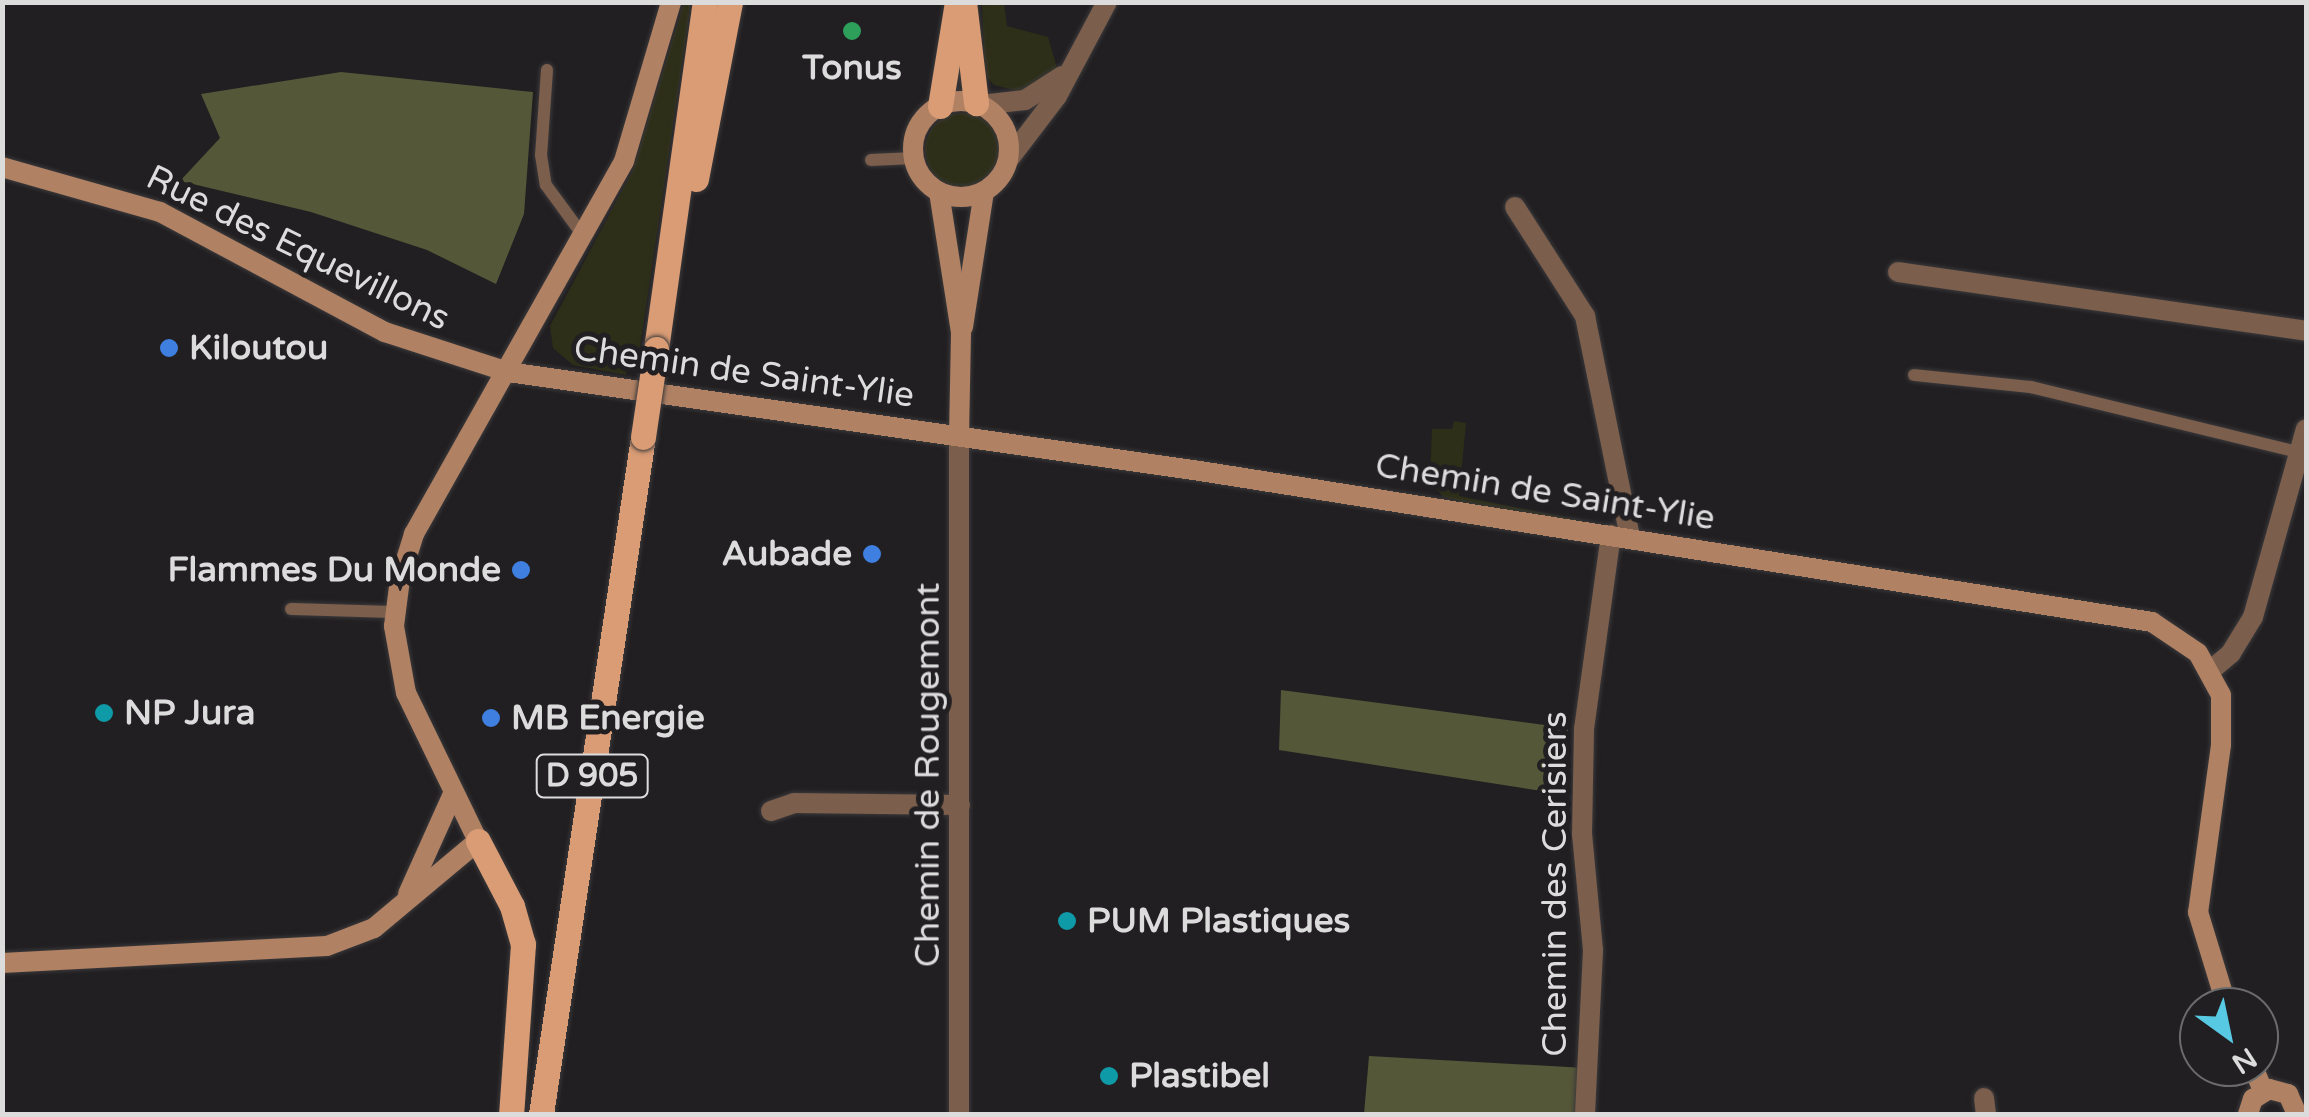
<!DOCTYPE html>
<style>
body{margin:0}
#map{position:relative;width:2309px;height:1117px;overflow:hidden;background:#211f21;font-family:"Varela Round",sans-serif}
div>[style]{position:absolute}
.green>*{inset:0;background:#2e2f18}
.round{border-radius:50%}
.forest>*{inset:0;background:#555739}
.roads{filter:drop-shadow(0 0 2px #3b393b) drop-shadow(0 0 2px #3b393b)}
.lane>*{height:12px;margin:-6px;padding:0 6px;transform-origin:6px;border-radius:6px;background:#7b5e4c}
.street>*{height:20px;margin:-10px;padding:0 10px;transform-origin:10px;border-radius:10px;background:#7b5e4c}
.secondary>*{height:20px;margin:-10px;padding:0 10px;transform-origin:10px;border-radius:10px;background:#b08163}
.secondary>.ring{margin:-10px;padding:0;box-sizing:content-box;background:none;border:20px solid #b08163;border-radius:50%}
.primary>*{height:25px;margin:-12.5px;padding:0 12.5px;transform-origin:12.5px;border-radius:12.5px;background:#d99c75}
.bridges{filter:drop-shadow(0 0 2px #3b393b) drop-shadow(0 0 2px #3b393b)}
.primary-bridge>*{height:25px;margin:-12.5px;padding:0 12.5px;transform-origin:12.5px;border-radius:12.5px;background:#d99c75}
.dots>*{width:28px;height:28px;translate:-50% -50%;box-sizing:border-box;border:5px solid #211f21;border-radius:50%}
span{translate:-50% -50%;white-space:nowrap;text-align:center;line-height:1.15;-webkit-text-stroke:10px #211f21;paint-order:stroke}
.shield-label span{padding:2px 8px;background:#211f21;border:2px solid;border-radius:8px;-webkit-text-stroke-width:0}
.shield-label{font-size:32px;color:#dddcdd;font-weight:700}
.poi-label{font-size:35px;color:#dddcdd;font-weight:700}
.left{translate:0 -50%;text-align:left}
.right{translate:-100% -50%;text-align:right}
.street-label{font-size:35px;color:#dddcdd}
.frame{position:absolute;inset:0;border:5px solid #dddcdd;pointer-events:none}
.north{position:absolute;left:2179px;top:987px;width:100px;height:100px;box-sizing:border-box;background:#211f21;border:2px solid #6c6b6c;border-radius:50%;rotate:147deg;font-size:28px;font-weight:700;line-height:40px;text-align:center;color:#dddcdd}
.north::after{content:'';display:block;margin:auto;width:35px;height:45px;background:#58c9e3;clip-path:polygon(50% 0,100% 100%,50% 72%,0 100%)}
</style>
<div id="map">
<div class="green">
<i style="clip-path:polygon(684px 2px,691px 3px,639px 354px,630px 356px,626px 375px,573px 365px,553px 348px,550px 326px,632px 172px)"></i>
<i style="clip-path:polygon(982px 3px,1004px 3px,1007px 26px,1048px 37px,1057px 68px,1022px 92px,994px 85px,985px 75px)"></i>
<i class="round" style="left:925px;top:113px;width:74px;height:74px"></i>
<i style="clip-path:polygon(1454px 421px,1466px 423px,1459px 496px,1584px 521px,1516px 515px,1443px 497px,1430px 480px,1432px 429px,1452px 429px)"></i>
</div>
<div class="forest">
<i style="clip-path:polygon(341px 72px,533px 92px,524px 214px,496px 284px,427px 250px,311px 212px,180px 181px,220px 138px,201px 94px)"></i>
<i style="clip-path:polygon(1281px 690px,1568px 728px,1568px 795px,1279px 750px)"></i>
<i style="clip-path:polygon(1369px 1056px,1586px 1068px,1580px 1114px,1364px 1114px)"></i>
</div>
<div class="roads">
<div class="lane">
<i style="left:547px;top:70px;width:85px;rotate:94deg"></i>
<i style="left:541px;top:155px;width:30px;rotate:81deg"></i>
<i style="left:546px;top:185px;width:64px;rotate:53.8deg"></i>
<i style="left:871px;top:160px;width:43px;rotate:-2.7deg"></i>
<i style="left:1914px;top:375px;width:118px;rotate:5.9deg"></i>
<i style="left:2031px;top:387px;width:278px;rotate:13.7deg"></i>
<i style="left:291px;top:609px;width:104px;rotate:1.7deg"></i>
</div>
<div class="street">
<i style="left:981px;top:105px;width:44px;rotate:-6.5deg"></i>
<i style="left:1025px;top:100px;width:44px;rotate:-33deg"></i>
<i style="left:1009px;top:159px;width:79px;rotate:-52.7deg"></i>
<i style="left:1057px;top:96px;width:106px;rotate:-62deg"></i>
<i style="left:1515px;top:207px;width:130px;rotate:57.3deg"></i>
<i style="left:1585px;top:316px;width:226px;rotate:78.5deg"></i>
<i style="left:1898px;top:272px;width:412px;rotate:8.2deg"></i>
<i style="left:2211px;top:670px;width:26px;rotate:-40deg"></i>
<i style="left:2231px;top:653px;width:42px;rotate:-58.6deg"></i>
<i style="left:2253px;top:617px;width:195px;rotate:-74.3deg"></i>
<i style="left:771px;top:811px;width:24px;rotate:-19deg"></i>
<i style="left:794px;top:803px;width:166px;rotate:0.7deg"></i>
<i style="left:1984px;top:1098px;width:16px;rotate:83deg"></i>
<i style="left:959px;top:1114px;width:678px;rotate:-90deg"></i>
<i style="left:1585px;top:1114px;width:164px;rotate:-87.2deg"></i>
<i style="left:1593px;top:950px;width:117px;rotate:-95.4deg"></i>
<i style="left:1582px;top:834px;width:105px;rotate:-88.9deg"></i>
<i style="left:1584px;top:729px;width:196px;rotate:-82.1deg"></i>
</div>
<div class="secondary">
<i class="ring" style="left:913px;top:101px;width:76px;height:76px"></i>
<i style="left:2px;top:167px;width:164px;rotate:15.9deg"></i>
<i style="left:160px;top:212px;width:255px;rotate:28.1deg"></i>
<i style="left:385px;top:332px;width:129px;rotate:18deg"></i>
<i style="left:508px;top:372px;width:699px;rotate:8.14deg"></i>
<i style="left:1200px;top:471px;width:964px;rotate:9.01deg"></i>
<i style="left:2152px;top:622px;width:55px;rotate:34deg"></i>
<i style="left:2198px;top:653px;width:48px;rotate:61.3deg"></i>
<i style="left:2221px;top:695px;width:50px;rotate:90deg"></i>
<i style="left:2221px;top:745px;width:169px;rotate:97.8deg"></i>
<i style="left:2198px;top:912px;width:99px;rotate:73deg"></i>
<i style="left:939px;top:192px;width:143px;rotate:81.1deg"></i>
<i style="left:961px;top:333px;width:103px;rotate:91.1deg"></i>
<i style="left:963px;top:327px;width:137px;rotate:-81.2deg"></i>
<i style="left:408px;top:894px;width:110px;rotate:-65.8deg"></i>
<i style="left:2px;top:963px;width:325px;rotate:-3deg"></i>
<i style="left:327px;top:946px;width:50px;rotate:-21deg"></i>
<i style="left:374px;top:928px;width:136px;rotate:-39.9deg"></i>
<i style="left:478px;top:841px;width:165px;rotate:-115.9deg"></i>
<i style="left:406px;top:693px;width:68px;rotate:-100.2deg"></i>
<i style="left:394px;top:626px;width:47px;rotate:-82.7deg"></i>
<i style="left:400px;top:579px;width:47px;rotate:-72.7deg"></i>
<i style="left:414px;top:534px;width:428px;rotate:-60.6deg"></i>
<i style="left:624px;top:161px;width:166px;rotate:-73.5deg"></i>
<i style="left:2253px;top:1067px;width:26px;rotate:67deg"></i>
<i style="left:2248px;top:1114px;width:16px;rotate:-72deg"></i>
<i style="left:2253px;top:1099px;width:19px;rotate:-32deg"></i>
<i style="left:2269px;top:1089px;width:20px;rotate:15deg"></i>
<i style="left:2288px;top:1094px;width:22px;rotate:66deg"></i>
</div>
<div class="primary">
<i style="left:964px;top:2px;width:102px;rotate:83.2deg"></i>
<i style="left:940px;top:106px;width:105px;rotate:-80.7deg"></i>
<i style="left:696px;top:179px;width:180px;rotate:-79.1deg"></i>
<i style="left:656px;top:349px;width:350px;rotate:-82deg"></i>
<i style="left:478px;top:841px;width:73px;rotate:62.4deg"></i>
<i style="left:512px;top:906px;width:40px;rotate:74deg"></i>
<i style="left:523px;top:944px;width:170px;rotate:94deg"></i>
<i style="left:541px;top:1114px;width:685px;rotate:-81.43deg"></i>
</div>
</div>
<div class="bridges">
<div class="primary-bridge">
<i style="left:643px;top:437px;width:89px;rotate:-81.6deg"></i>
</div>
</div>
<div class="dots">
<i style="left:852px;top:31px;background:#2e9e5b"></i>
<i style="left:169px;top:348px;background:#3f7fe0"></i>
<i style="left:872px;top:554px;background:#3f7fe0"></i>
<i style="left:521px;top:570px;background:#3f7fe0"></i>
<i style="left:104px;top:713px;background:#0f9aa8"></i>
<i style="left:491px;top:718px;background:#3f7fe0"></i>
<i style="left:1067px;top:921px;background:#0f9aa8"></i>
<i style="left:1109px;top:1076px;background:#0f9aa8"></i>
</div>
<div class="shield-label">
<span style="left:592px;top:776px">D 905</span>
</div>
<div class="poi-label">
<span style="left:852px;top:68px">Tonus</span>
<span class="left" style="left:189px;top:348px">Kiloutou</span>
<span class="right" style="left:852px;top:554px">Aubade</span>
<span class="right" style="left:501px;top:570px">Flammes Du Monde</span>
<span class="left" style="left:124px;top:713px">NP Jura</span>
<span class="left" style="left:511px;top:718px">MB Energie</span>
<span class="left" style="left:1087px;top:921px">PUM Plastiques</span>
<span class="left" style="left:1129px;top:1076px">Plastibel</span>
</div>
<div class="street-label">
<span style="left:298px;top:248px;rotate:26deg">Rue des Equevillons</span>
<span style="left:744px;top:372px;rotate:8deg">Chemin de Saint-Ylie</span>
<span style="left:1545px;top:492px;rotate:9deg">Chemin de Saint-Ylie</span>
<span style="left:928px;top:775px;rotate:-90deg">Chemin de Rougemont</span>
<span style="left:1555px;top:884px;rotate:-90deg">Chemin des Cerisiers</span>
</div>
<div class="frame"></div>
<div class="north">N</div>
</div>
